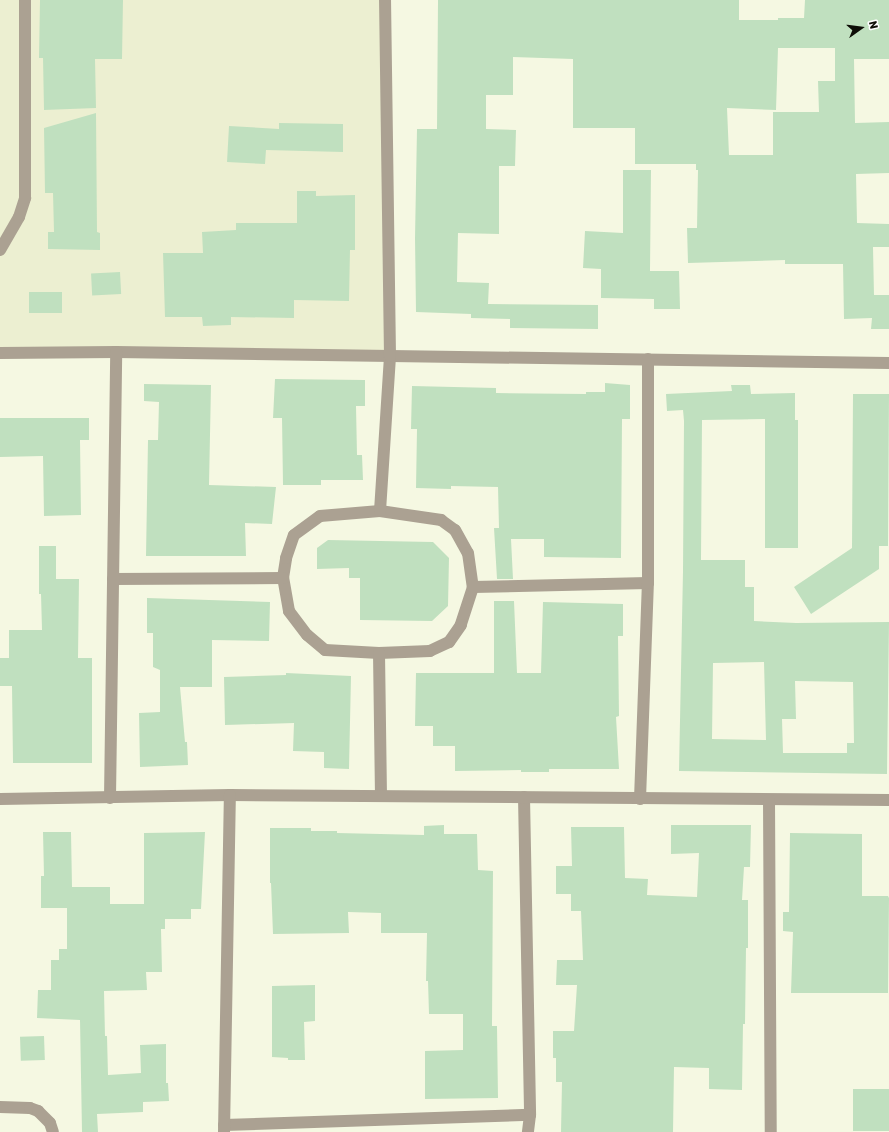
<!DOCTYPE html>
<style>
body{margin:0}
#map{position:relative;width:889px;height:1132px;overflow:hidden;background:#f5f8e2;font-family:Rubik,sans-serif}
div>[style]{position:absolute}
.built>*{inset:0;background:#ecefd1;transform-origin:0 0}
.building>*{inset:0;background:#c0e0bf;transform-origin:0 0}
.minor>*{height:12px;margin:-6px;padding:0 6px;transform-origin:6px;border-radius:6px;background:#aba192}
span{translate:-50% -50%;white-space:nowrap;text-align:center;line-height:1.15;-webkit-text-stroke:3.5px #fff;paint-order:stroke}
.north{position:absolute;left:841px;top:8px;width:40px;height:40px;-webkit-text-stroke:3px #fff;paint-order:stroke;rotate:76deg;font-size:11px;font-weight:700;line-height:16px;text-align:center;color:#0e0e07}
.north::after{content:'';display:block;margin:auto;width:14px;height:18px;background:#0e0e07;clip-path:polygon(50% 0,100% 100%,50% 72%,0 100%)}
</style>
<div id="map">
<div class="built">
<i style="left:0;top:0;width:385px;height:353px"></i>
</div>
<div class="building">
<i style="clip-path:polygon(40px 0,123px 0,122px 59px,95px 59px,96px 108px,44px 110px,43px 58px,39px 58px)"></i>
<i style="clip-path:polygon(evenodd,438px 0,739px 0,739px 20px,778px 20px,778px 18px,804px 18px,805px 0,889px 0,889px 59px,854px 59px,855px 123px,889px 122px,889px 173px,856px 174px,857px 223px,889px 224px,889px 247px,873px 247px,874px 295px,889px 295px,889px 329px,871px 329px,872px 318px,844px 319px,843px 264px,785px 264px,785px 260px,688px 263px,687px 228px,697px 228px,698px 170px,696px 170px,696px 164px,635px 164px,635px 128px,573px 128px,573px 59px,513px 57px,513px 95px,486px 95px,486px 129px,516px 130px,515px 166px,499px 166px,499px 234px,458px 233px,457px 282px,489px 283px,488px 304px,598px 305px,598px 329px,510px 328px,510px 319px,471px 318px,471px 314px,416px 312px,415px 238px,417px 129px,437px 129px,438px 0,778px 48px,835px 48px,835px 81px,818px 81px,819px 112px,773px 112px,773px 155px,729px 155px,727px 108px,776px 110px,778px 48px)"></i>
<i style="clip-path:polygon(96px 113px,97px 232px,100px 233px,100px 250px,48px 249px,48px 232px,54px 232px,53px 193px,45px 193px,44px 128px)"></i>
<i style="clip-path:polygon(279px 123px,343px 124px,343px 152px,266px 150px,265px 164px,227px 162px,229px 126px,279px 129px)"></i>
<i style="clip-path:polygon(623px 170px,651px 170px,650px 271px,679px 271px,680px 309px,654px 309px,654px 299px,601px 298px,601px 269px,583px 268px,585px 231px,623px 233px)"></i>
<i style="clip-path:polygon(297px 191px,316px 191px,316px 196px,355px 195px,355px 250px,350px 250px,349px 301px,294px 300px,294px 318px,231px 317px,231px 325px,203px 326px,202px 317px,165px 317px,163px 253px,203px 253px,202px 232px,236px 230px,236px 223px,297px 223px)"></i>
<i style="left:120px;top:272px;width:22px;height:29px;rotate:87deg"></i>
<i style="left:62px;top:292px;width:21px;height:33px;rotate:90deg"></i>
<i style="clip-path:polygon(275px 379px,365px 380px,365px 406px,356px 406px,357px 455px,362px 455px,363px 480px,321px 480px,321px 485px,283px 485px,282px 418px,273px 418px)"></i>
<i style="clip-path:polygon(605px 383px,630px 385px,630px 419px,622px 419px,621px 558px,544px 557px,544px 539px,511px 539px,513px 579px,497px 579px,494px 528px,499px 528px,498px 487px,451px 486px,451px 489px,416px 488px,417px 429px,411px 429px,412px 386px,496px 388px,496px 393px,586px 394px,586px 392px,605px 392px)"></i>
<i style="clip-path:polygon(144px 384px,211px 385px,209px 485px,276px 487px,272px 524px,245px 523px,246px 556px,146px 556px,148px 440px,158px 440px,159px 402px,144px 401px)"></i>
<i style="clip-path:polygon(evenodd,731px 385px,750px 385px,751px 394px,795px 393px,795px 420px,798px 420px,798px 548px,765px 548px,765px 419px,702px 420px,701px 560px,745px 560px,745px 587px,754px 587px,754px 621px,796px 623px,889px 622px,887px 774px,679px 771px,683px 571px,684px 421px,683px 410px,667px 411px,666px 394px,732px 391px,731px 385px,764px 662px,766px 740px,712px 739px,713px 663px,764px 662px,731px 385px,795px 681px,853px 682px,854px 743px,847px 743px,847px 753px,783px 753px,782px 719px,796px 719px,795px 681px)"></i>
<i style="clip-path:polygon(853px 394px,889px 394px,888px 546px,879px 546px,879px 569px,811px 614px,794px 587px,852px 548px)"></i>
<i style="clip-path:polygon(0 418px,89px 418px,89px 440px,80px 440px,81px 515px,44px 516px,43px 456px,0 457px)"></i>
<i style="clip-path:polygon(328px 540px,433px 542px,449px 558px,448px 606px,432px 621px,360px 620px,360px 578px,349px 578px,349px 568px,317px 569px,317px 548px)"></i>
<i style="clip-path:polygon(39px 546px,56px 546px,56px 579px,79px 579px,78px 658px,92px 658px,92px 763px,13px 763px,12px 686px,0 686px,0 658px,9px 658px,9px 630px,42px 630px,41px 594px,39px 594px)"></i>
<i style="clip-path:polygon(147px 598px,270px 602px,269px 641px,212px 640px,212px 687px,180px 687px,185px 742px,187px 742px,188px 765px,140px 767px,139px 713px,160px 712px,160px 670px,153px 667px,153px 633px,147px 633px)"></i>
<i style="clip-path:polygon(494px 601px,514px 601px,517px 673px,541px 673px,543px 602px,623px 604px,623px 636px,618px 636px,619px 716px,616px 717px,619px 769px,549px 769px,549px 772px,521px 772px,521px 770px,455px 771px,455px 746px,433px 746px,433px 726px,415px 726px,416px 673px,494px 673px)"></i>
<i style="clip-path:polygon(286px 673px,351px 676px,349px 769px,324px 768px,324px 752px,293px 751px,294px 723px,225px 725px,224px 677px,286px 675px)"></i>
<i style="clip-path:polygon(444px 825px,444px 834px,477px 834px,478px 870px,493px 871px,492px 1026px,497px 1026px,498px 1098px,425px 1099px,425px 1051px,463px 1050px,463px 1014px,429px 1014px,428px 981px,426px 981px,427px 933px,381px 933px,381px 913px,348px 912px,349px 933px,273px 934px,271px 883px,270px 883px,270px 828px,311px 828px,311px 831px,337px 831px,337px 833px,424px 835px,424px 826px)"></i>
<i style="clip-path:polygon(671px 825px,751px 825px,750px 867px,744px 867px,742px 900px,748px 900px,748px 948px,746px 948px,745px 1024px,743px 1024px,742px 1090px,709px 1089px,709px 1068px,674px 1067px,673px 1132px,561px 1132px,562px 1082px,556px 1082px,556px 1058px,553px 1058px,553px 1031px,574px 1031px,577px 985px,556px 985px,557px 960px,583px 960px,581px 911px,571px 911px,571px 894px,556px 894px,556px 866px,572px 866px,571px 827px,624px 827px,625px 878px,648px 879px,647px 895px,697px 897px,699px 853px,671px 854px)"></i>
<i style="clip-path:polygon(43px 832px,71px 832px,72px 887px,110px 887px,110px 904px,144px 904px,144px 833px,205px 832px,201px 909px,191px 909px,191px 919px,165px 919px,165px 929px,161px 929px,162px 972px,146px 972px,147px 990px,104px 991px,105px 1036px,107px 1036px,108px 1075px,141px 1073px,140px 1045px,166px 1044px,166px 1083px,168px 1083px,169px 1101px,143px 1102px,143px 1112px,97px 1114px,98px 1132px,82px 1132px,80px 1020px,37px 1018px,38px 990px,51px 990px,51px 960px,59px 960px,59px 949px,67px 949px,67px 908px,41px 908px,41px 876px,44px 876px)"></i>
<i style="clip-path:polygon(790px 833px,862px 834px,862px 896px,888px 896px,889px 898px,888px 993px,791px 993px,793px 932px,783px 931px,783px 912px,789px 912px)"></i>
<i style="clip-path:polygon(315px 985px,315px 1021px,304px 1022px,305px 1060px,288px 1060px,288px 1058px,272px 1057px,272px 986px)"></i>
<i style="left:44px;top:1036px;width:24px;height:24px;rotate:88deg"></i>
<i style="left:853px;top:1089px;width:36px;height:42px"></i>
</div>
<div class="minor">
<i style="left:0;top:250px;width:38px;rotate:-60deg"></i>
<i style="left:19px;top:217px;width:20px;rotate:-72deg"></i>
<i style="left:25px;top:198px;width:198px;rotate:-90deg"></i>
<i style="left:0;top:353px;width:116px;rotate:-0.5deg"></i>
<i style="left:116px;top:352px;width:773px;rotate:0.82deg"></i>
<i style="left:380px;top:511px;width:62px;rotate:8.4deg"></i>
<i style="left:441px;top:520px;width:17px;rotate:36deg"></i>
<i style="left:455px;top:530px;width:26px;rotate:61deg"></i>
<i style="left:468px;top:553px;width:34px;rotate:82deg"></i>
<i style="left:473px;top:587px;width:40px;rotate:108deg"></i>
<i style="left:461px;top:625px;width:21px;rotate:125deg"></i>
<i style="left:449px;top:642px;width:21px;rotate:155deg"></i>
<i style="left:430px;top:651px;width:51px;rotate:177.8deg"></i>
<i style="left:379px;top:653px;width:54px;rotate:-176.8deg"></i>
<i style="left:325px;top:650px;width:23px;rotate:-140deg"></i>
<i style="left:307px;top:635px;width:30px;rotate:-127deg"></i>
<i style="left:289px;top:611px;width:34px;rotate:-100deg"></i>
<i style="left:283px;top:578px;width:20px;rotate:-81deg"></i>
<i style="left:286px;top:558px;width:24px;rotate:-71deg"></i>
<i style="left:294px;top:535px;width:32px;rotate:-36deg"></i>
<i style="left:320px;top:516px;width:60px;rotate:-4.8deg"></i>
<i style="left:380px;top:511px;width:155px;rotate:-86.3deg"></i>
<i style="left:390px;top:356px;width:356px;rotate:-90.8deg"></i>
<i style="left:113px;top:579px;width:170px;rotate:-0.3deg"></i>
<i style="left:473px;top:587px;width:175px;rotate:-1.3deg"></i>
<i style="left:379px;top:653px;width:143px;rotate:89.2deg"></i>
<i style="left:524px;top:797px;width:318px;rotate:88.9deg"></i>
<i style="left:530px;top:1115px;width:17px;rotate:97deg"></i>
<i style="left:110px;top:798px;width:446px;rotate:-89.2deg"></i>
<i style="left:0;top:799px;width:230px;rotate:-1deg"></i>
<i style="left:230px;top:795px;width:659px;rotate:0.43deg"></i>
<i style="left:640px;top:799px;width:216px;rotate:-87.9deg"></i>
<i style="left:648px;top:583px;width:224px;rotate:-90deg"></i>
<i style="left:769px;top:800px;width:332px;rotate:89.7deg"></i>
<i style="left:0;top:1107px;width:30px;rotate:2deg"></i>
<i style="left:30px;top:1108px;width:9px;rotate:21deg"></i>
<i style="left:38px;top:1111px;width:17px;rotate:45deg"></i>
<i style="left:50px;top:1123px;width:9px;rotate:72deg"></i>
<i style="left:224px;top:1125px;width:306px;rotate:-1.9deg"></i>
<i style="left:224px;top:1132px;width:337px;rotate:-89deg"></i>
</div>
<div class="north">N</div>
</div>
